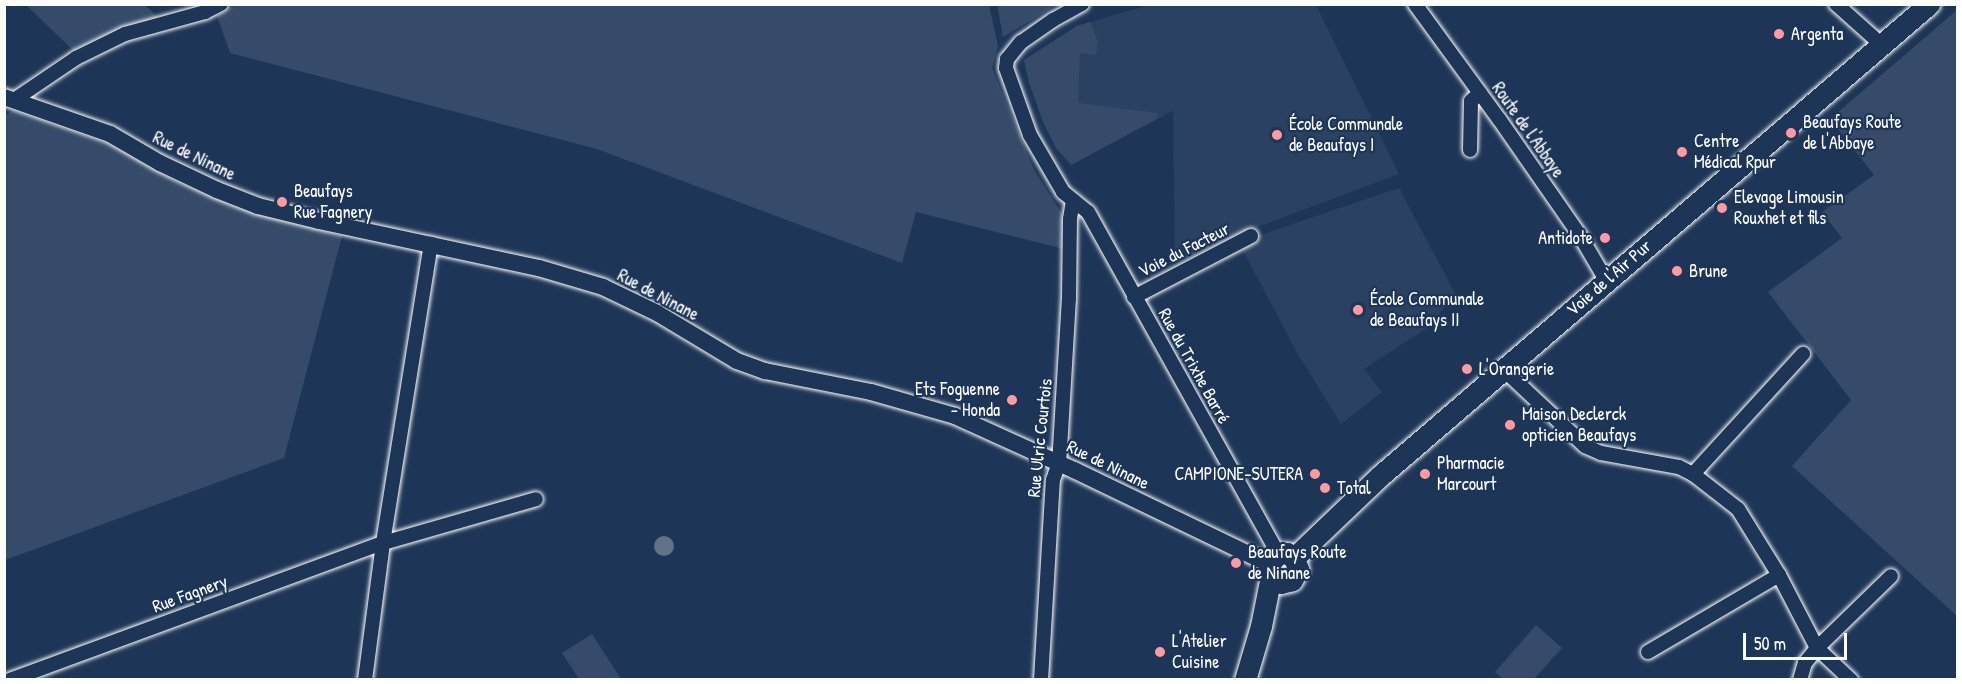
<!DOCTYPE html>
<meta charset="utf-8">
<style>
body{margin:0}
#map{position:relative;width:1962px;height:684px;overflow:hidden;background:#1d3557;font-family:"Patrick Hand",sans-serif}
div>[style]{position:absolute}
.built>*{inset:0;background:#2a4161}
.green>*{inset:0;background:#364b69}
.water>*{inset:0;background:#617289}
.round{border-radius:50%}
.roads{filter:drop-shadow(0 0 2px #fff) drop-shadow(0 0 2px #fff)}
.minor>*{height:14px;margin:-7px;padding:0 7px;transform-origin:7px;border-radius:7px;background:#1d3557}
.tertiary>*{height:16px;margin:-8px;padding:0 8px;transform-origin:8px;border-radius:8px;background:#1d3557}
.primary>*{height:21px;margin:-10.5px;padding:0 10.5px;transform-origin:10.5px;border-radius:10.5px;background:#1d3557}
.dots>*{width:16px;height:16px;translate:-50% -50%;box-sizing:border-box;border:3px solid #1d3557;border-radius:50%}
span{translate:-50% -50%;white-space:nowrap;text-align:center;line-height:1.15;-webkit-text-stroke:4.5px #1d3557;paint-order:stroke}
.poi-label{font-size:18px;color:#fff}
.left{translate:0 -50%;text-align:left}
.right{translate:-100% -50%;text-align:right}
.street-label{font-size:18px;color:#fff}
.frame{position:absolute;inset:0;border:6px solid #fff;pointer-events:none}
.scale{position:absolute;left:1743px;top:633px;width:104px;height:27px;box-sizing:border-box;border:3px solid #fff;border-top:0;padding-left:8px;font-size:18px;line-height:21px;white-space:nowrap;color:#fff;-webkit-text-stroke:4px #1d3557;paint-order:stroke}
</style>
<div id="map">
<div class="built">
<i style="clip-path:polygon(1149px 5px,1316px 5px,1399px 174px,1260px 226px,1175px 264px,1173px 111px,1071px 165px,1056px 148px,1043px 122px,1029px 82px,1024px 60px,1077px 26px)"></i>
<i style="clip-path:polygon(1399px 188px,1455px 293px,1430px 326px,1364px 369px,1382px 392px,1341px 424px,1296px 351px,1241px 247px,1254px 237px)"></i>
</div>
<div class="green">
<i style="clip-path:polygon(237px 4px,989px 5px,998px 46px,992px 68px,1034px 170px,1064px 217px,1064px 249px,916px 212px,902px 263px,597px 149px,230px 53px,217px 16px)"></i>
<i style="clip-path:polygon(997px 4px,1056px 4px,1056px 5px,1003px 37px)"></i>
<i style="clip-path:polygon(26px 5px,145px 5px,161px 20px,75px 52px)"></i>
<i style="clip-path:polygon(1957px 10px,1957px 616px,1792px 466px,1851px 400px,1768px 292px,1842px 238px,1822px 212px,1874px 175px,1830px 119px)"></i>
<i style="clip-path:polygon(1090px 22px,1098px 41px,1096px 55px,1080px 53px,1078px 103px,1157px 113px,1158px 118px,1071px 165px,1056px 148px,1043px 122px,1029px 82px,1024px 60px,1077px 26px)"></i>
<i style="clip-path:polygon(13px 110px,114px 146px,179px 183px,250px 211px,342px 236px,284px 458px,5px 560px,5px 116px)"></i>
<i style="clip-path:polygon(1536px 625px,1562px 648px,1534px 679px,1503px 679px,1495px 672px)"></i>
<i style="clip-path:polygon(592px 634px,621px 679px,579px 679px,562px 653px)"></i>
</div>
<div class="water">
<i class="round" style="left:654px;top:536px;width:20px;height:20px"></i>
</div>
<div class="roads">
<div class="minor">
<i style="left:1082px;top:4px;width:33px;rotate:151deg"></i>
<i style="left:1053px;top:20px;width:39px;rotate:145deg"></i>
<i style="left:1021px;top:42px;width:22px;rotate:129deg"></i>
<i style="left:1007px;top:59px;width:9px;rotate:96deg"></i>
<i style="left:1006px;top:68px;width:71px;rotate:70.3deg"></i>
<i style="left:1030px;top:135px;width:66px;rotate:59.9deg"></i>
<i style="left:1063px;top:192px;width:32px;rotate:39deg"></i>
<i style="left:1088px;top:212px;width:391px;rotate:60.9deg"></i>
<i style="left:1415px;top:4px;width:142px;rotate:53.9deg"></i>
<i style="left:1499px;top:119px;width:140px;rotate:55.2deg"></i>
<i style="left:1579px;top:234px;width:53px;rotate:59.6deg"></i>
<i style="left:1836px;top:4px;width:62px;rotate:41.7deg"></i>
<i style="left:14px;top:100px;width:75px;rotate:-34.1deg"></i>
<i style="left:76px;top:58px;width:55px;rotate:-26.1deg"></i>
<i style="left:125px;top:34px;width:83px;rotate:-15.4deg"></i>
<i style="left:205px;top:12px;width:18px;rotate:-27deg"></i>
<i style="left:1470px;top:150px;width:49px;rotate:-88.8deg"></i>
<i style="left:1471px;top:101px;width:12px;rotate:-42deg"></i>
<i style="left:1134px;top:297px;width:132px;rotate:-27.5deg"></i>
<i style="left:1503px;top:369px;width:112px;rotate:43.2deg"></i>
<i style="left:1585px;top:446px;width:17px;rotate:24deg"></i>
<i style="left:1601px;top:453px;width:79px;rotate:10.2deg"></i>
<i style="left:1679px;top:467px;width:16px;rotate:27deg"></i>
<i style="left:1693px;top:474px;width:57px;rotate:37.9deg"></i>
<i style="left:1738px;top:509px;width:78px;rotate:58.2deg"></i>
<i style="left:1779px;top:575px;width:82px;rotate:62.5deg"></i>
<i style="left:1817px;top:648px;width:47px;rotate:43.3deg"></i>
<i style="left:1693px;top:474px;width:163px;rotate:-47.5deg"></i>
<i style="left:1648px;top:652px;width:152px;rotate:-30.4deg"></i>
<i style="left:10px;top:680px;width:397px;rotate:-20.2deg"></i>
<i style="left:383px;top:543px;width:159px;rotate:-16deg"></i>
<i style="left:365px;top:680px;width:138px;rotate:-82.5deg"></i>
<i style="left:383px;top:543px;width:303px;rotate:-80.9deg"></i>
<i style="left:1041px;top:680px;width:200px;rotate:-86.6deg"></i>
<i style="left:1053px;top:480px;width:18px;rotate:-71deg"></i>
<i style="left:1059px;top:463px;width:14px;rotate:-86deg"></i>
<i style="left:1060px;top:449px;width:150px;rotate:-86.6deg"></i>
<i style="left:1069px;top:299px;width:80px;rotate:-89.3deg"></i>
<i style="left:1070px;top:219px;width:19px;rotate:-81deg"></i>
<i style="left:1800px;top:680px;width:18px;rotate:-74deg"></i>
<i style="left:1805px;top:663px;width:19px;rotate:-51deg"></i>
<i style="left:1817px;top:648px;width:103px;rotate:-44.2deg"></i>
</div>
<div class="tertiary">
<i style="left:4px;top:97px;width:112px;rotate:19.2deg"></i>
<i style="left:110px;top:134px;width:58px;rotate:30.1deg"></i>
<i style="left:160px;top:163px;width:63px;rotate:25.3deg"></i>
<i style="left:217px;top:190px;width:44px;rotate:21.3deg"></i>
<i style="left:258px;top:206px;width:63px;rotate:13.8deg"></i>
<i style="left:319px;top:221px;width:225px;rotate:12.1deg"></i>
<i style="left:539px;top:268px;width:67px;rotate:16.5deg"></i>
<i style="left:603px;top:287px;width:60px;rotate:25.7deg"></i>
<i style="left:657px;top:313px;width:93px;rotate:31deg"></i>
<i style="left:737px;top:361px;width:30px;rotate:20deg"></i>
<i style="left:765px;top:371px;width:108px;rotate:11.2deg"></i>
<i style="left:871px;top:392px;width:87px;rotate:15.9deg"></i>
<i style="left:955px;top:416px;width:131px;rotate:24.4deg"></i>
<i style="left:1074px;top:470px;width:216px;rotate:25.7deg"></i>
</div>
<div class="primary">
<i style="left:1294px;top:558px;width:120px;rotate:-43.7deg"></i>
<i style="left:1381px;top:475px;width:723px;rotate:-40.68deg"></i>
<i style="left:1245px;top:680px;width:56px;rotate:-73.5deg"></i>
<i style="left:1261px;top:626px;width:51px;rotate:-78.7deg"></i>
<i style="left:1271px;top:576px;width:12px;rotate:-99deg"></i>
<i style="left:1269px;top:564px;width:13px;rotate:-48deg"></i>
<i style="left:1278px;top:554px;width:9px;rotate:-6deg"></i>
<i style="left:1287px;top:553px;width:9px;rotate:36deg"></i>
<i style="left:1294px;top:558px;width:12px;rotate:70deg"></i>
<i style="left:1298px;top:569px;width:13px;rotate:119deg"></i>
<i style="left:1292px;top:580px;width:11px;rotate:165deg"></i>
<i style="left:1281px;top:583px;width:12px;rotate:-145deg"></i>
</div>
</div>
<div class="dots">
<i style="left:1779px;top:34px;background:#ff9aa2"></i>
<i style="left:1791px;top:133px;background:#ff9aa2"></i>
<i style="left:1277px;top:135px;background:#ff9aa2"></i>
<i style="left:1682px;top:152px;background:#ff9aa2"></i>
<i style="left:282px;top:202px;background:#ff9aa2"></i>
<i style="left:1722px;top:208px;background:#ff9aa2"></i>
<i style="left:1605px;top:238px;background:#ff9aa2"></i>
<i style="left:1677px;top:271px;background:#ff9aa2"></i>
<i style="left:1358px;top:310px;background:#ff9aa2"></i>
<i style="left:1467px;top:369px;background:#ff9aa2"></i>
<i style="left:1012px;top:400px;background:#ff9aa2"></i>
<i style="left:1510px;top:425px;background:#ff9aa2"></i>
<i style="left:1315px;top:474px;background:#ff9aa2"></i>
<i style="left:1425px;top:474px;background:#ff9aa2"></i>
<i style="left:1325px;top:488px;background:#ff9aa2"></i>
<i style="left:1236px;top:563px;background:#ff9aa2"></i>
<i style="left:1160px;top:652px;background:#ff9aa2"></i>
</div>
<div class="poi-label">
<span class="left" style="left:1791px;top:34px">Argenta</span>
<span class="left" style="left:1803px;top:133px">Beaufays Route<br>de l'Abbaye</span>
<span class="left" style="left:1289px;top:135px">École Communale<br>de Beaufays I</span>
<span class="left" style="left:1694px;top:152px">Centre<br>Médical Rpur</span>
<span class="left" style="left:294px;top:202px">Beaufays<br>Rue Fagnery</span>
<span class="left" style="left:1734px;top:208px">Elevage Limousin<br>Rouxhet et fils</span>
<span class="right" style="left:1593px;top:238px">Antidote</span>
<span class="left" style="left:1689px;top:271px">Brune</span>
<span class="left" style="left:1370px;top:310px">École Communale<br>de Beaufays II</span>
<span class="left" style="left:1479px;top:369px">L'Orangerie</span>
<span class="right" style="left:1000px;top:400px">Ets Foguenne<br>- Honda</span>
<span class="left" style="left:1522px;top:425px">Maison Declerck<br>opticien Beaufays</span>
<span class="left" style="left:1437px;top:474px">Pharmacie<br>Marcourt</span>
<span class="right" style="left:1303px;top:474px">CAMPIONE-SUTERA</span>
<span class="left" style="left:1337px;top:488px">Total</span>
<span class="left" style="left:1248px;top:563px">Beaufays Route<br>de Ninane</span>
<span class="left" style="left:1172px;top:652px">L'Atelier<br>Cuisine</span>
</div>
<div class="street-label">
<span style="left:1528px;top:130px;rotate:55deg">Route de l'Abbaye</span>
<span style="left:194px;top:156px;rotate:26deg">Rue de Ninane</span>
<span style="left:1184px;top:250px;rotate:-27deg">Voie du Facteur</span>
<span style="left:1609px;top:278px;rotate:-41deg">Voie de l'Air Pur</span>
<span style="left:658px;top:295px;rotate:28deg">Rue de Ninane</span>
<span style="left:1194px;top:366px;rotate:61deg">Rue du Trixhe Barré</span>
<span style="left:1040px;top:438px;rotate:-84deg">Rue Ulric Courtois</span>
<span style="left:1108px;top:465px;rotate:26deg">Rue de Ninane</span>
<span style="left:190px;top:594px;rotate:-20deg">Rue Fagnery</span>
</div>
<div class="frame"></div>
<div class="scale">50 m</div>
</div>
